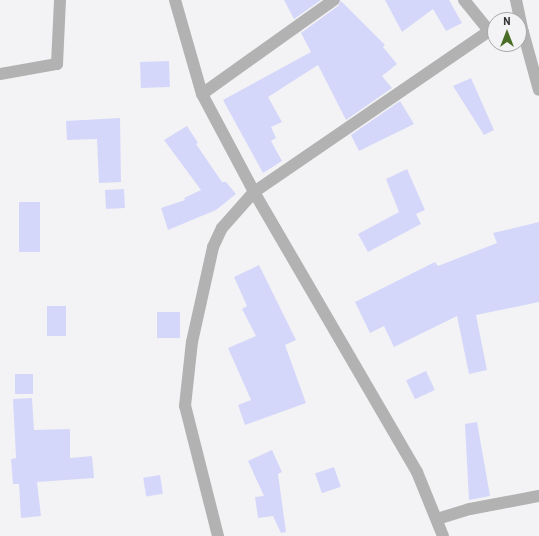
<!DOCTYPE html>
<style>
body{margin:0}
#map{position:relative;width:539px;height:536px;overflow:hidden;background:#f3f3f5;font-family:Barlow,sans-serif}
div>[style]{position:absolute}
.building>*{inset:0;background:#d5d7fa;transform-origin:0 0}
.street>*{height:12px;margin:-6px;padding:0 6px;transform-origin:6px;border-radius:6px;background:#b3b2b2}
span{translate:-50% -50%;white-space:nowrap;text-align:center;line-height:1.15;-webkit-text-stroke:4px #f3f3f5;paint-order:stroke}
.north{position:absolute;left:487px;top:12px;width:40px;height:40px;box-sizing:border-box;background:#f3f3f5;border:1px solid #a7a7a9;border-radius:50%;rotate:0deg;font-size:11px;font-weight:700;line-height:16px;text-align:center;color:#353536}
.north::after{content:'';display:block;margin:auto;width:14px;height:18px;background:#4a6d25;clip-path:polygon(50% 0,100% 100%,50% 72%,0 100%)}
</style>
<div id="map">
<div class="building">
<i style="clip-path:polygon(284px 0,321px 0,294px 19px)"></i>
<i style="clip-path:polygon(385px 0,449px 0,462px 23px,446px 31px,433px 9px,402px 32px)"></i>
<i style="clip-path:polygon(341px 1px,385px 45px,383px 47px,397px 64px,382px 76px,392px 88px,346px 120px,318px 65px,268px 97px,282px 122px,271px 127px,276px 138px,271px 141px,282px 161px,263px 173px,223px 100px,311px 52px,301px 33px,338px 6px)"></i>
<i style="left:169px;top:61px;width:26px;height:29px;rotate:88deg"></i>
<i style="clip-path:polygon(471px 78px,494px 130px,484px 135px,453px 86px)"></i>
<i style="clip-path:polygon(400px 101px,414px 124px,359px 151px,351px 135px)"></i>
<i style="clip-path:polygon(120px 118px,121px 182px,99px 183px,97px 139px,67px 140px,66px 121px)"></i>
<i style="clip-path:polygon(187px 126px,198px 143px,196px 144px,222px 182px,226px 182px,236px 194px,216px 210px,168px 230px,161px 208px,185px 200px,184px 198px,201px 190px,164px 140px)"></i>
<i style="clip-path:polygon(407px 169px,425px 210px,416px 214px,421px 224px,368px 252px,358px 234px,399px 212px,386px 179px)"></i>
<i style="left:124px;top:189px;width:19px;height:19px;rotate:87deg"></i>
<i style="left:19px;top:202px;width:21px;height:50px"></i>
<i style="clip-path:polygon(539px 222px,539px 302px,476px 315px,487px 370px,469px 374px,457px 316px,394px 347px,384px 326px,370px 333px,355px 302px,435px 262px,438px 266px,497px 243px,493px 233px)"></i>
<i style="clip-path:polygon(259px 265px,296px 340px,285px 345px,306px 403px,245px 425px,238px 405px,251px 400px,228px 348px,256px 336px,242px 309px,247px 306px,234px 277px)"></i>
<i style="left:47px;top:306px;width:19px;height:30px"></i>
<i style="left:157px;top:312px;width:23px;height:26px"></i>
<i style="left:426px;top:371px;width:21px;height:22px;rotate:65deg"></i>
<i style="left:33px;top:374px;width:20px;height:18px;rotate:90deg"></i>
<i style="clip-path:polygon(32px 398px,34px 430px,70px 429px,70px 458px,92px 456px,94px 478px,37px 482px,41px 516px,21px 518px,19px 484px,13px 484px,11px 459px,16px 458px,13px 399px)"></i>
<i style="clip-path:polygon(477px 422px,490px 496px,469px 500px,465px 424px)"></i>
<i style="clip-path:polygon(272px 450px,282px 472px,278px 474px,286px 532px,281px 533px,273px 516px,258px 518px,255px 497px,264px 496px,248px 461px)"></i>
<i style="left:334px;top:467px;width:21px;height:20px;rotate:71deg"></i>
<i style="left:160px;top:475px;width:19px;height:17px;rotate:81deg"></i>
</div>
<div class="street">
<i style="left:175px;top:0;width:98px;rotate:74deg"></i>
<i style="left:202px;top:94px;width:111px;rotate:62deg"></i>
<i style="left:254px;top:192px;width:324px;rotate:59.8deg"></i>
<i style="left:417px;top:472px;width:69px;rotate:67.9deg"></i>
<i style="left:464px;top:0;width:40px;rotate:51deg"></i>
<i style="left:489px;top:31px;width:6px"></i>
<i style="left:516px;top:0;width:33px;rotate:78deg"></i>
<i style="left:519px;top:32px;width:4px"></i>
<i style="left:523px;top:32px;width:60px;rotate:74.6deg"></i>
<i style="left:0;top:74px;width:58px;rotate:-10deg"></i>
<i style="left:57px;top:64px;width:64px;rotate:-87.3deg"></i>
<i style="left:202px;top:94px;width:162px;rotate:-35.5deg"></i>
<i style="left:437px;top:519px;width:34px;rotate:-17deg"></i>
<i style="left:470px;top:509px;width:70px;rotate:-10.7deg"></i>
<i style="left:218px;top:536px;width:134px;rotate:-104.2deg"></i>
<i style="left:185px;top:406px;width:64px;rotate:-83.8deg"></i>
<i style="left:192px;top:342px;width:97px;rotate:-77.5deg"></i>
<i style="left:213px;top:247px;width:21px;rotate:-65deg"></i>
<i style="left:222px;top:228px;width:48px;rotate:-48.4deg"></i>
<i style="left:254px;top:192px;width:285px;rotate:-34.4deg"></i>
</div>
<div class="north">N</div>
</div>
